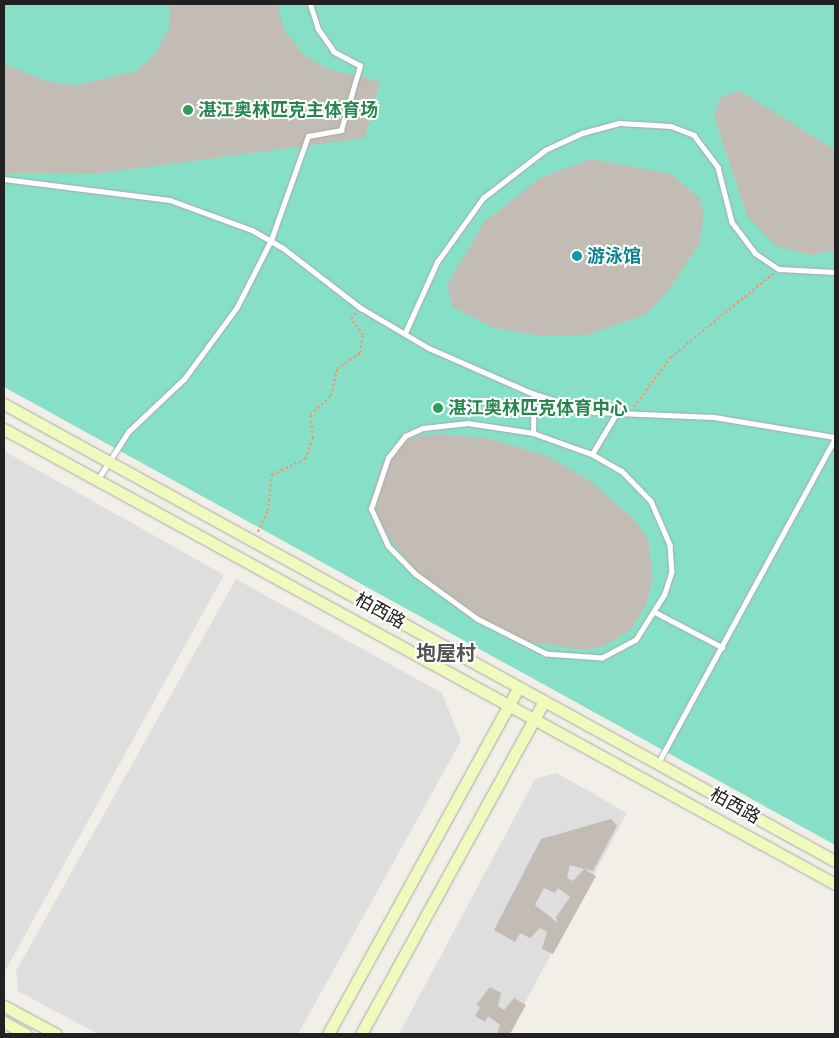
<!DOCTYPE html>
<meta charset="utf-8">
<style>
body{margin:0}
#map{position:relative;width:839px;height:1038px;overflow:hidden;background:#f1efe8;font-family:"Titillium Web","Noto Sans SC",sans-serif}
div>[style]{position:absolute}
.residential>*{inset:0;background:#dfdede}
.pitch>*{inset:0;background:#86e0c8}
.building>*{inset:0;background:#c2bcb4}
.path>*{height:2px;margin-top:-1px;transform-origin:0;background:repeating-linear-gradient(90deg,#fb8f70 0 2.5px,transparent 0 5px)}
.roads{filter:drop-shadow(0 0 1px #a8a8a8) drop-shadow(0 0 1px #a8a8a8)}
.lane>*{height:4.5px;margin:-2.25px;padding:0 2.25px;transform-origin:2.25px;border-radius:2.25px;background:#fff}
.secondary>*{height:11px;margin:-5.5px;padding:0 5.5px;transform-origin:5.5px;border-radius:5.5px;background:#f0fabd}
.dots>*{width:14px;height:14px;translate:-50% -50%;box-sizing:border-box;border:2px solid #fff;border-radius:50%}
span{translate:-50% -50%;white-space:nowrap;text-align:center;line-height:1.15;-webkit-text-stroke:4px #fff;paint-order:stroke}
.leisure-label{font-size:18px;color:#27864d;font-weight:700}
.left{translate:0 -50%;text-align:left}
.culture-label{font-size:18px;color:#0d838f;font-weight:700}
.street-label{font-size:18px;color:#212121}
.quarter-label{font-size:20px;color:#545454;font-weight:700}
.frame{position:absolute;inset:0;border:5px solid #212121;pointer-events:none}
</style>
<div id="map">
<div class="residential">
<i style="clip-path:polygon(4px 451px,224px 575px,4px 973px)"></i>
<i style="clip-path:polygon(236px 579px,442px 693px,461px 741px,298px 1034px,98px 1034px,18px 991px,16px 971px)"></i>
<i style="clip-path:polygon(557px 773px,627px 813px,508px 1034px,399px 1034px,535px 779px)"></i>
</div>
<div class="pitch">
<i style="clip-path:polygon(4px 4px,835px 4px,835px 845px,4px 387px)"></i>
</div>
<div class="building">
<i style="clip-path:polygon(170px 4px,277px 4px,284px 30px,304px 55px,330px 70px,380px 81px,365px 138px,95px 174px,4px 173px,4px 64px,49px 82px,77px 85px,137px 71px,155px 54px,169px 28px)"></i>
<i style="clip-path:polygon(739px 90px,835px 150px,835px 251px,810px 255px,776px 246px,747px 216px,714px 117px,720px 98px)"></i>
<i style="clip-path:polygon(591px 159px,671px 174px,699px 197px,704px 214px,699px 245px,665px 295px,646px 314px,588px 335px,542px 336px,494px 328px,453px 307px,447px 285px,484px 222px,540px 178px)"></i>
<i style="clip-path:polygon(438px 434px,486px 438px,547px 456px,589px 480px,635px 520px,648px 540px,653px 578px,646px 606px,630px 630px,603px 647px,583px 650px,512px 639px,452px 605px,416px 573px,381px 525px,373px 495px,381px 466px,397px 446px,414px 437px)"></i>
<i style="clip-path:polygon(evenodd,611px 819px,617px 826px,593px 871px,584px 869px,596px 876px,553px 954px,542px 949px,547px 932px,540px 928px,530px 938px,520px 933px,515px 942px,494px 930px,541px 839px,611px 819px,570px 865px,584px 869px,573px 881px,567px 878px,570px 865px,611px 819px,544px 888px,555px 893px,558px 888px,570px 897px,556px 917px,558px 923px,535px 905px,544px 888px)"></i>
<i style="clip-path:polygon(490px 987px,501px 993px,498px 1006px,504px 1010px,514px 998px,526px 1005px,510px 1034px,497px 1034px,500px 1025px,488px 1016px,485px 1022px,475px 1016px,480px 1007px,476px 1005px)"></i>
</div>
<div class="path">
<i style="left:634px;top:407px;width:62px;rotate:-53.5deg"></i>
<i style="left:671px;top:357px;width:133px;rotate:-39.2deg"></i>
<i style="left:258px;top:532px;width:23px;rotate:-65deg"></i>
<i style="left:268px;top:511px;width:36px;rotate:-84deg"></i>
<i style="left:272px;top:475px;width:37px;rotate:-26deg"></i>
<i style="left:305px;top:459px;width:22px;rotate:-69deg"></i>
<i style="left:313px;top:438px;width:23px;rotate:-97deg"></i>
<i style="left:310px;top:415px;width:28px;rotate:-42deg"></i>
<i style="left:331px;top:396px;width:28px;rotate:-77deg"></i>
<i style="left:337px;top:369px;width:28px;rotate:-35deg"></i>
<i style="left:360px;top:353px;width:18px;rotate:-81deg"></i>
<i style="left:363px;top:335px;width:20px;rotate:-127deg"></i>
<i style="left:351px;top:319px;width:8px;rotate:-50deg"></i>
</div>
<div class="roads">
<div class="lane">
<i style="left:4px;top:179px;width:167px;rotate:7.2deg"></i>
<i style="left:170px;top:200px;width:87px;rotate:20.1deg"></i>
<i style="left:252px;top:230px;width:34px;rotate:30deg"></i>
<i style="left:282px;top:247px;width:100px;rotate:37.7deg"></i>
<i style="left:361px;top:308px;width:79px;rotate:30.5deg"></i>
<i style="left:429px;top:348px;width:115px;rotate:23.7deg"></i>
<i style="left:534px;top:394px;width:63px;rotate:16.7deg"></i>
<i style="left:594px;top:412px;width:120px;rotate:2.4deg"></i>
<i style="left:714px;top:417px;width:123px;rotate:9.4deg"></i>
<i style="left:405px;top:333px;width:78px;rotate:-65.7deg"></i>
<i style="left:437px;top:262px;width:79px;rotate:-54.3deg"></i>
<i style="left:483px;top:198px;width:78px;rotate:-37.7deg"></i>
<i style="left:545px;top:150px;width:41px;rotate:-24.7deg"></i>
<i style="left:582px;top:133px;width:39px;rotate:-15deg"></i>
<i style="left:620px;top:123px;width:51px;rotate:3.4deg"></i>
<i style="left:671px;top:126px;width:25px;rotate:21deg"></i>
<i style="left:694px;top:135px;width:40px;rotate:53deg"></i>
<i style="left:718px;top:167px;width:57px;rotate:75.7deg"></i>
<i style="left:732px;top:222px;width:39px;rotate:53deg"></i>
<i style="left:755px;top:253px;width:29px;rotate:34deg"></i>
<i style="left:779px;top:269px;width:56px;rotate:3.1deg"></i>
<i style="left:468px;top:423px;width:66px;rotate:8.7deg"></i>
<i style="left:533px;top:433px;width:63px;rotate:19.6deg"></i>
<i style="left:592px;top:454px;width:34px;rotate:30deg"></i>
<i style="left:622px;top:471px;width:42px;rotate:46deg"></i>
<i style="left:651px;top:501px;width:48px;rotate:66.6deg"></i>
<i style="left:670px;top:545px;width:27px;rotate:86deg"></i>
<i style="left:672px;top:572px;width:23px;rotate:108deg"></i>
<i style="left:665px;top:594px;width:54px;rotate:122.2deg"></i>
<i style="left:636px;top:640px;width:38px;rotate:152deg"></i>
<i style="left:602px;top:658px;width:56px;rotate:-175.9deg"></i>
<i style="left:546px;top:654px;width:77px;rotate:-153.1deg"></i>
<i style="left:477px;top:619px;width:77px;rotate:-144deg"></i>
<i style="left:415px;top:574px;width:39px;rotate:-134deg"></i>
<i style="left:388px;top:546px;width:41px;rotate:-114.7deg"></i>
<i style="left:371px;top:509px;width:54px;rotate:-71.6deg"></i>
<i style="left:388px;top:458px;width:28px;rotate:-52deg"></i>
<i style="left:405px;top:436px;width:20px;rotate:-24deg"></i>
<i style="left:423px;top:428px;width:45px;rotate:-6.3deg"></i>
<i style="left:533px;top:433px;width:39px;rotate:-89deg"></i>
<i style="left:592px;top:454px;width:47px;rotate:-59deg"></i>
<i style="left:98px;top:479px;width:56px;rotate:-57.4deg"></i>
<i style="left:128px;top:432px;width:77px;rotate:-43.4deg"></i>
<i style="left:184px;top:379px;width:89px;rotate:-53.6deg"></i>
<i style="left:237px;top:307px;width:75px;rotate:-63.1deg"></i>
<i style="left:271px;top:240px;width:110px;rotate:-70.4deg"></i>
<i style="left:308px;top:136px;width:34px;rotate:-10deg"></i>
<i style="left:341px;top:130px;width:67px;rotate:-73.5deg"></i>
<i style="left:360px;top:66px;width:30px;rotate:-152deg"></i>
<i style="left:334px;top:52px;width:28px;rotate:-125deg"></i>
<i style="left:318px;top:29px;width:26px;rotate:-108deg"></i>
<i style="left:655px;top:612px;width:76px;rotate:27.6deg"></i>
<i style="left:658px;top:763px;width:369px;rotate:-61.4deg"></i>
</div>
<div class="secondary">
<i style="left:4px;top:404px;width:948px;rotate:28.81deg"></i>
<i style="left:4px;top:429px;width:947px;rotate:28.7deg"></i>
<i style="left:4px;top:1006px;width:59px;rotate:28.3deg"></i>
<i style="left:4px;top:1022px;width:25px;rotate:29deg"></i>
<i style="left:328px;top:1034px;width:396px;rotate:-61.2deg"></i>
<i style="left:361px;top:1034px;width:380px;rotate:-61.2deg"></i>
</div>
</div>
<div class="dots">
<i style="left:188px;top:110px;background:#2e9e5b"></i>
<i style="left:577px;top:256px;background:#0f9aa8"></i>
<i style="left:438px;top:408px;background:#2e9e5b"></i>
</div>
<div class="leisure-label">
<span class="left" style="left:198px;top:110px">湛江奥林匹克主体育场</span>
<span class="left" style="left:448px;top:408px">湛江奥林匹克体育中心</span>
</div>
<div class="culture-label">
<span class="left" style="left:587px;top:256px">游泳馆</span>
</div>
<div class="street-label">
<span style="left:380px;top:611px;rotate:29deg">柏西路</span>
<span style="left:735px;top:806px;rotate:29deg">柏西路</span>
</div>
<div class="quarter-label">
<span style="left:446px;top:652px">垉屋村</span>
</div>
<div class="frame"></div>
</div>
